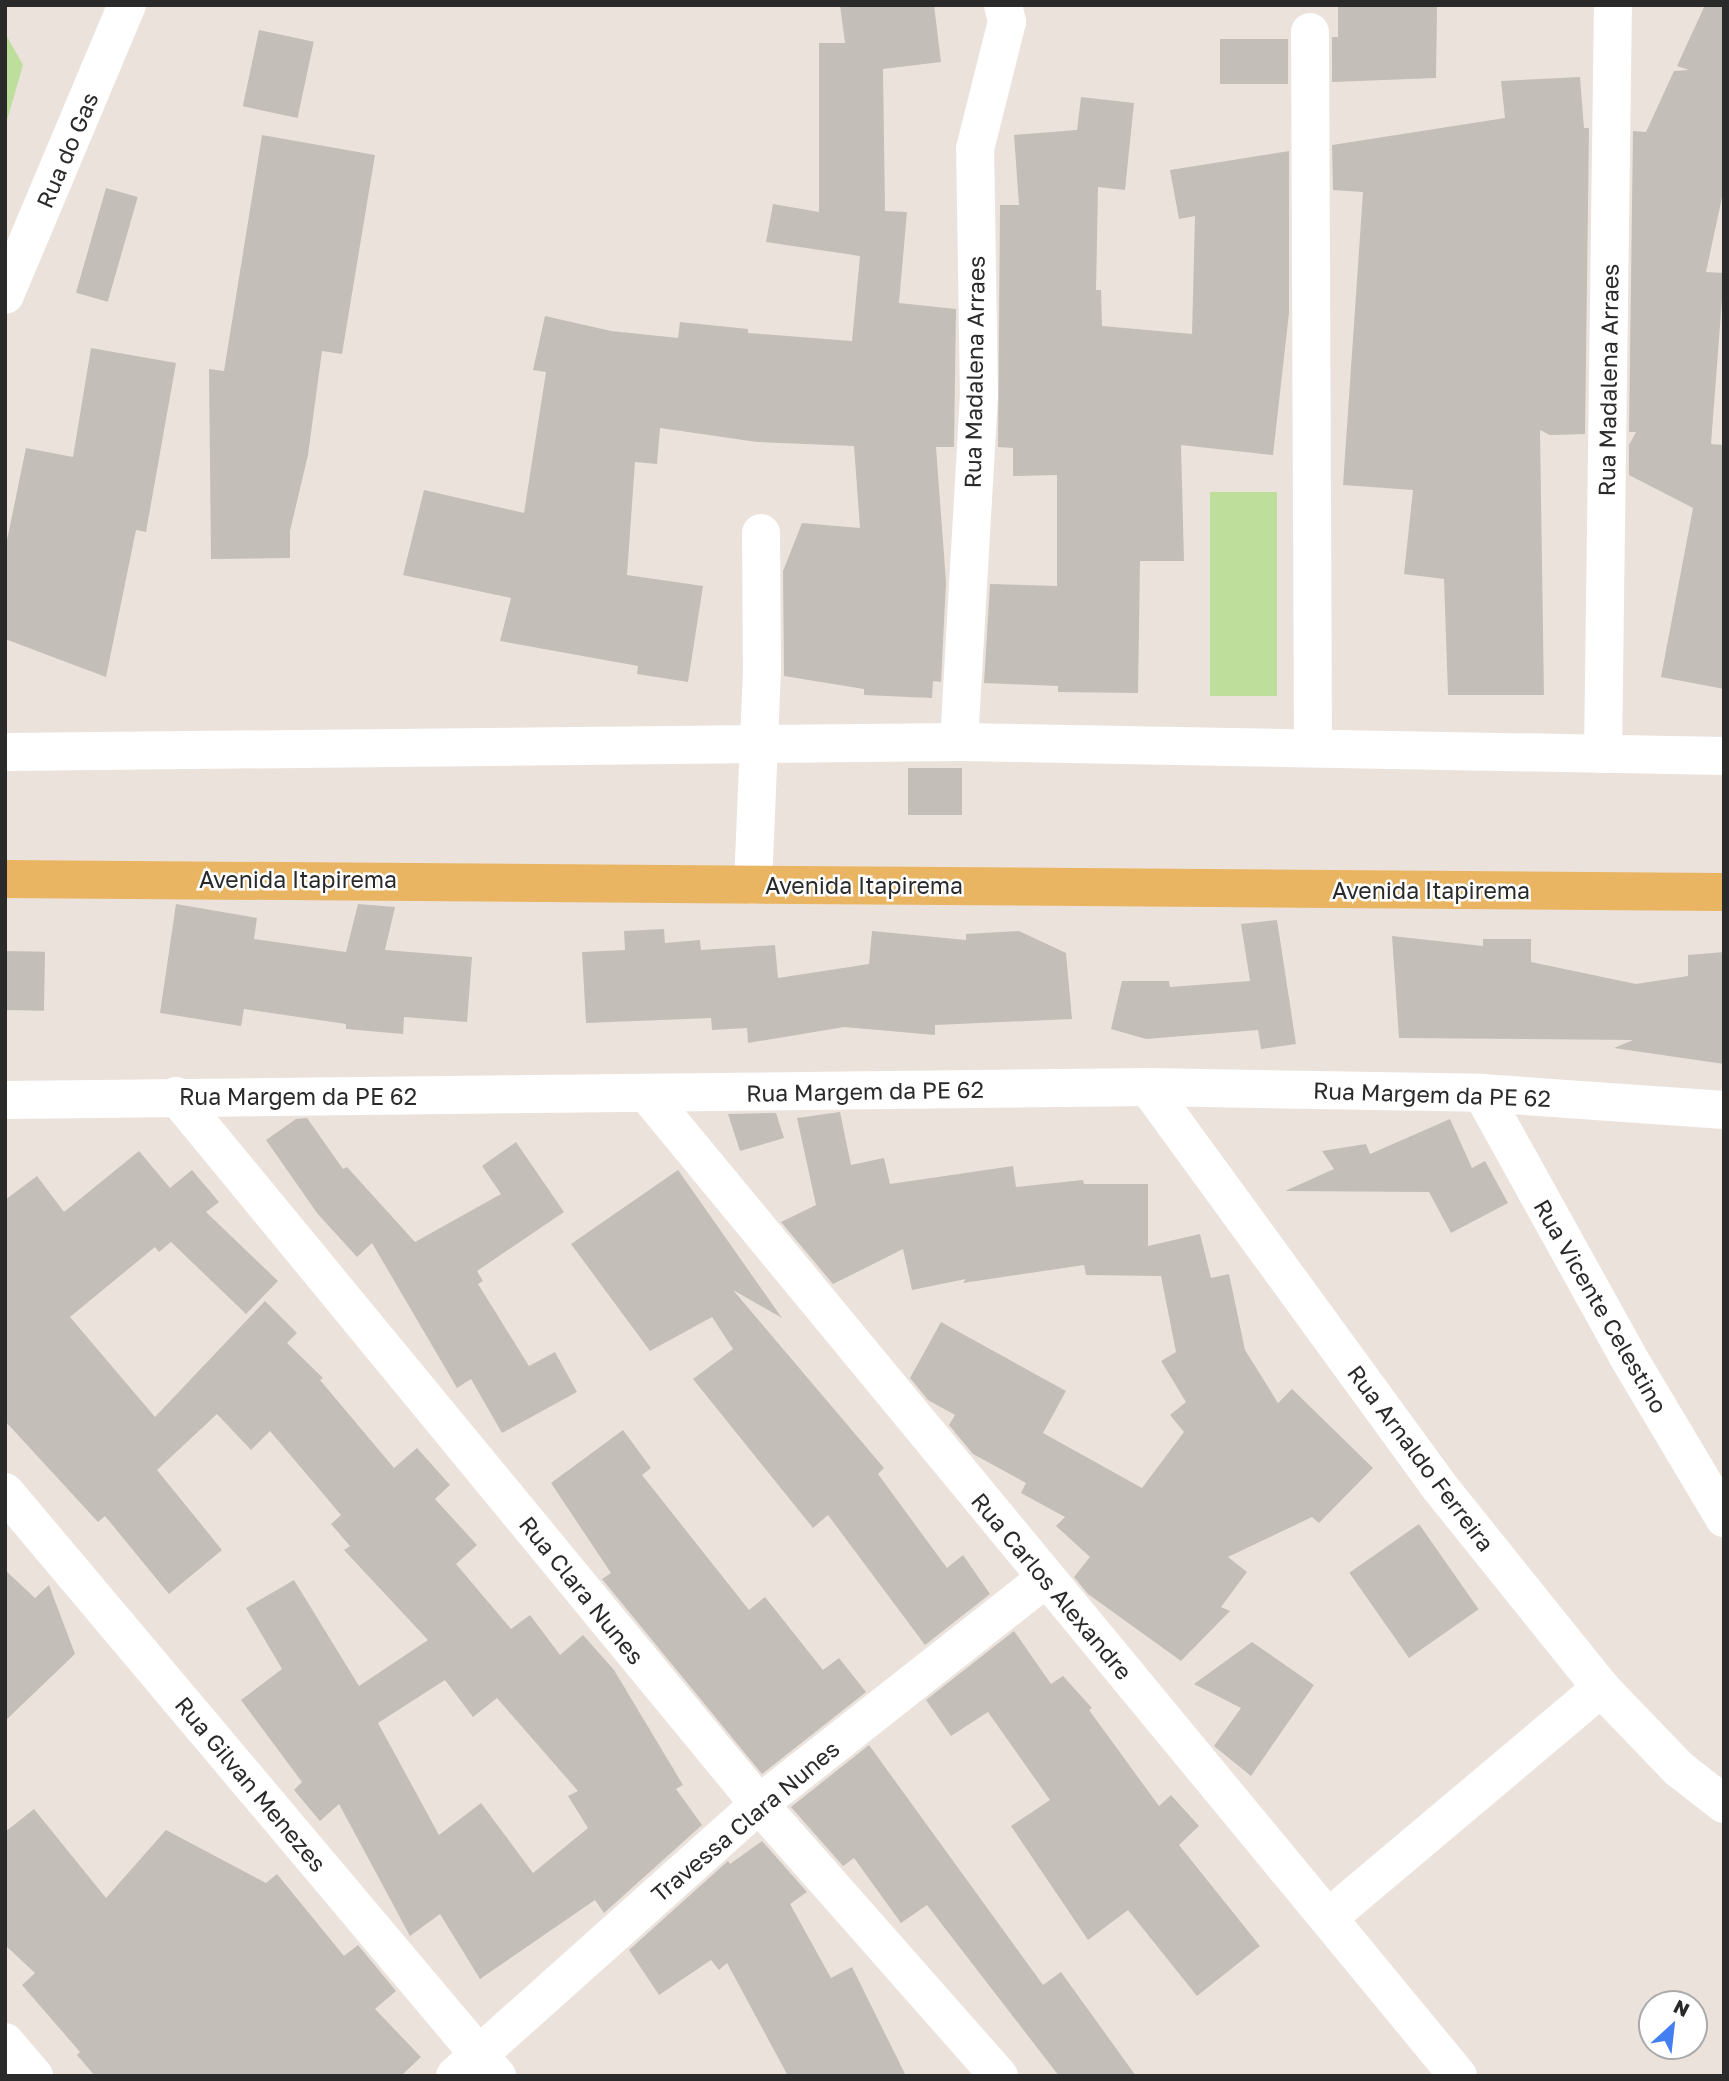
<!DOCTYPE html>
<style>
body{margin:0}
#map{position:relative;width:1729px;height:2081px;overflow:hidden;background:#ebe2dc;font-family:"Golos Text",sans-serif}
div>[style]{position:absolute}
.green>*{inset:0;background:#bddf9b;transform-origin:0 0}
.building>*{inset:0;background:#c4beb8;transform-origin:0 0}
.minor>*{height:38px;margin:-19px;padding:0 19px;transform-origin:19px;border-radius:19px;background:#fff}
.major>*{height:38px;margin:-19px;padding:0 19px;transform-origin:19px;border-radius:19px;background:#eab562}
span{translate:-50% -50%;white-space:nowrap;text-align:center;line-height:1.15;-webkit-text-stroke:5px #fff;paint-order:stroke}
.street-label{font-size:23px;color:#2a2a2a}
.frame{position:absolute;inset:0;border:7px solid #2a2a2a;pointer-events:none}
.north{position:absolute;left:1638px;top:1990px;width:70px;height:70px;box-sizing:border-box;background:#fff;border:2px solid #aaa;border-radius:50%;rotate:27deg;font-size:19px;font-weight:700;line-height:28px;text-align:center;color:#2a2a2a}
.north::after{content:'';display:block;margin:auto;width:24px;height:32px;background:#437ff1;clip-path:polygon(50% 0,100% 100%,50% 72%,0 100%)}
</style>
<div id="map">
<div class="green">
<i style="clip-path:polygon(5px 33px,23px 65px,5px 127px)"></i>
<i style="left:1210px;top:492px;width:67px;height:204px"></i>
</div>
<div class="building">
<i style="clip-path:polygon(840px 5px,934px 5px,941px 62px,883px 69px,885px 211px,907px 212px,899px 303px,956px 309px,954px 447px,936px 447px,946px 582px,941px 682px,933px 681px,932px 698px,864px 695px,864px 689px,784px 676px,783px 571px,802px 523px,860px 528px,854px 446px,757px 442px,660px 428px,657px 464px,635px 462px,627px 575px,703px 586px,688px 682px,637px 674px,638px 666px,500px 641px,511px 598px,403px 575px,424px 490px,524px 513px,546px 372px,533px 370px,545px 316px,611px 331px,678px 338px,680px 322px,748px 329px,748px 333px,852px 341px,860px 256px,766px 242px,773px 204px,819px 212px,819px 43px,845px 43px)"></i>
<i style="clip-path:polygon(1338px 5px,1437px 5px,1436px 78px,1332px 82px,1332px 37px,1338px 37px)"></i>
<i style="clip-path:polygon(1705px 5px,1724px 5px,1724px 188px,1706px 272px,1724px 273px,1711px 444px,1724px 445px,1724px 689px,1661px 677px,1693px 508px,1629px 475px,1629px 445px,1636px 432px,1629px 432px,1633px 131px,1646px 132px,1674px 71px,1689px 70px,1677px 66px)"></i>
<i style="left:259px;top:30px;width:56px;height:78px;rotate:12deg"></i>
<i style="left:1288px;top:39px;width:45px;height:68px;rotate:90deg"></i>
<i style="clip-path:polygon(1580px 77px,1584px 128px,1589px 128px,1585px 434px,1550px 435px,1540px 430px,1544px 695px,1448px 695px,1444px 579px,1404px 574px,1413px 490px,1343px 485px,1363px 192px,1333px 190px,1332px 145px,1505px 118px,1501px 81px)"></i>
<i style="clip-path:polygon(1081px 97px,1134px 103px,1125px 190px,1098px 187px,1096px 290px,1101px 290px,1102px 326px,1192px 334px,1195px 216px,1179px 219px,1170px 170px,1289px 151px,1289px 313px,1273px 455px,1181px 445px,1184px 561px,1140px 561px,1138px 693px,1058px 692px,1058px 686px,984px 683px,990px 584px,1057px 586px,1057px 475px,1013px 476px,1013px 448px,998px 447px,1000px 205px,1019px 205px,1014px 135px,1077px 130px)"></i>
<i style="clip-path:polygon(262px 135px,375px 155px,342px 354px,322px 351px,308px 455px,290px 531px,290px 558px,211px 559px,209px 369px,224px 371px)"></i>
<i style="left:106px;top:188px;width:33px;height:109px;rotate:16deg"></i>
<i style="clip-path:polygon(91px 348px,176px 363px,146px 532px,136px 530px,106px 677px,5px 639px,5px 550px,26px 448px,73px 457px)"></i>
<i style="left:908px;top:768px;width:54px;height:47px"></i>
<i style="clip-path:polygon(176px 904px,257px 918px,254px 939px,346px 952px,358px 904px,395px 907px,385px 950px,472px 957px,467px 1022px,404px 1017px,403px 1034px,346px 1029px,346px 1024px,244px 1009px,241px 1026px,160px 1013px)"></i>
<i style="clip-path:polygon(1277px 920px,1296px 1044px,1261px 1049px,1258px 1030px,1146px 1039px,1111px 1029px,1122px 981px,1169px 981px,1170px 987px,1250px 981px,1241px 924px)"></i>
<i style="clip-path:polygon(664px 929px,665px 943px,700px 940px,701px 950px,775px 945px,778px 978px,869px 964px,872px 931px,966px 940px,966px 934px,1019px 931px,1066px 953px,1072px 1019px,935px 1025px,935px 1035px,844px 1027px,748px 1043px,747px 1028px,712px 1030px,711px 1018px,586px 1023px,582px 952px,625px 950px,624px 931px)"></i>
<i style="clip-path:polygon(1392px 936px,1483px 946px,1483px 939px,1531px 939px,1531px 962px,1636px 984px,1688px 976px,1688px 955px,1724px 952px,1724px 1064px,1614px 1048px,1633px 1040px,1399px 1038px)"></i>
<i style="left:5px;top:951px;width:40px;height:59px;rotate:1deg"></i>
<i style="clip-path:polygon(840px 1112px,851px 1165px,884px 1158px,890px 1184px,1013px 1166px,1016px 1187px,1083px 1180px,1084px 1184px,1148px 1184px,1148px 1246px,1200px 1234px,1211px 1278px,1229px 1274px,1245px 1350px,1278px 1403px,1292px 1389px,1373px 1468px,1319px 1523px,1312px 1517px,1228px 1557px,1247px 1572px,1221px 1607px,1230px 1611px,1181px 1661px,1088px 1594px,1074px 1577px,1090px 1557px,1056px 1526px,1065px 1517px,1021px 1493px,1026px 1483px,973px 1454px,949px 1425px,955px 1415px,928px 1400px,910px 1378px,941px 1322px,1066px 1391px,1043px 1433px,1142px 1488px,1184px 1432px,1170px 1415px,1186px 1402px,1161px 1361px,1176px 1352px,1161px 1276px,1086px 1275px,1084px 1265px,963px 1283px,966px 1279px,912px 1290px,903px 1249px,833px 1284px,781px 1222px,816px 1205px,797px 1118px)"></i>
<i style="clip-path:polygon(776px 1113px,784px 1138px,740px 1151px,728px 1114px)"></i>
<i style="clip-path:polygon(307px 1118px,343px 1169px,347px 1167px,415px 1242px,501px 1194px,482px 1166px,516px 1142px,564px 1212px,477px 1271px,483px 1281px,478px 1284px,529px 1366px,555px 1352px,577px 1392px,502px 1433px,471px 1379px,457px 1388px,372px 1243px,357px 1257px,317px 1213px,266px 1140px,296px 1119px)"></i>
<i style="clip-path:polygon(1450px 1119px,1472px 1168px,1485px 1161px,1508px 1203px,1451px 1233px,1429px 1192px,1285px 1191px,1334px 1169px,1322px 1151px,1366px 1144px,1370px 1154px)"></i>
<i style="clip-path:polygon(evenodd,139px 1151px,170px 1188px,192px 1170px,219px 1202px,206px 1212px,278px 1281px,246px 1314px,171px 1242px,159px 1252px,155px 1247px,70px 1317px,155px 1417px,265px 1301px,297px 1333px,287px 1343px,323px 1378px,320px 1380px,394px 1468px,417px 1448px,450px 1485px,435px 1499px,477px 1545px,456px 1564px,511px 1629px,530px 1615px,560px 1655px,583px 1635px,614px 1670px,683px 1785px,676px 1789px,702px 1825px,604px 1913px,595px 1900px,480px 1979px,440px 1914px,410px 1936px,339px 1804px,320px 1821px,294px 1790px,302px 1782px,241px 1700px,282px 1669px,246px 1608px,294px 1580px,359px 1686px,428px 1640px,344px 1550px,350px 1546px,331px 1524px,341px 1515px,270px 1431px,251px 1450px,217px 1414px,157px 1470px,222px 1550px,169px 1594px,105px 1516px,98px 1522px,5px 1421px,5px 1200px,37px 1176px,64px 1212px,139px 1151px,445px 1680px,473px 1717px,497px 1698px,578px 1791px,568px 1796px,588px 1828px,533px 1873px,481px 1803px,439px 1835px,378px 1723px,445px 1680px)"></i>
<i style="clip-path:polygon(678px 1170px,782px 1318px,733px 1290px,884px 1468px,878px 1474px,947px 1568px,963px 1555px,990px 1594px,925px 1645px,828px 1515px,813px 1528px,693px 1379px,733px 1349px,712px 1317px,650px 1351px,571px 1244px)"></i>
<i style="clip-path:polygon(623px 1430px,651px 1468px,642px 1475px,749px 1610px,765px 1597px,823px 1670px,839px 1658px,866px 1692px,762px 1774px,602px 1579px,611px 1573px,551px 1483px)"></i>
<i style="left:1419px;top:1524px;width:104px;height:85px;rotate:55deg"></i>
<i style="clip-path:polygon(5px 1570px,35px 1598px,49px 1585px,75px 1654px,5px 1721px)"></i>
<i style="clip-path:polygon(1014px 1631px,1051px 1684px,1063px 1676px,1092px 1708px,1089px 1710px,1159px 1806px,1171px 1795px,1199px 1826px,1179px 1845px,1260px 1946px,1197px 1996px,1128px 1910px,1088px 1940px,1011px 1826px,1050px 1800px,988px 1712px,951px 1736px,926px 1700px)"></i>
<i style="clip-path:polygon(1252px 1642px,1314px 1685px,1251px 1776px,1214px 1746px,1241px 1708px,1194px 1684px)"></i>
<i style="clip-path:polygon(869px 1745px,1043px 1985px,1061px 1972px,1136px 2076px,1059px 2076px,927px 1905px,901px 1923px,854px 1858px,843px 1866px,791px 1807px)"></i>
<i style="clip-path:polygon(34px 1809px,106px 1898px,166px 1830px,266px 1883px,277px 1874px,344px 1956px,358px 1945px,396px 1991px,375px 2009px,421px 2057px,401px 2076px,95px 2076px,77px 2055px,80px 2052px,22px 1985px,35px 1973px,5px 1945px,5px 1832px)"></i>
<i style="clip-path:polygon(762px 1841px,807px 1892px,790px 1904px,831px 1978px,852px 1967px,906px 2076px,788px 2076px,727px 1963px,719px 1970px,711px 1960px,659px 1995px,629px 1950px,728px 1861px,730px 1864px)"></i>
</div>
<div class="minor">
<i style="left:1310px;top:32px;width:715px;rotate:89.76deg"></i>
<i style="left:5px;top:295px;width:315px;rotate:-67.2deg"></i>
<i style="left:959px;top:742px;width:348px;rotate:-86.7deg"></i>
<i style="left:979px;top:395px;width:246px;rotate:-90.9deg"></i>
<i style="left:975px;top:149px;width:131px;rotate:-75.9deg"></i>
<i style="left:1007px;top:22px;width:17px;rotate:-103deg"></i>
<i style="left:5px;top:752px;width:954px;rotate:-0.6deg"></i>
<i style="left:959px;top:742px;width:765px;rotate:1.05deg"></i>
<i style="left:1603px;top:754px;width:749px;rotate:-89.24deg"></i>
<i style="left:753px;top:885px;width:212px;rotate:-87.6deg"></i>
<i style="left:762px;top:673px;width:140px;rotate:-90.4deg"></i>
<i style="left:1148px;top:1087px;width:492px;rotate:53.9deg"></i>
<i style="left:1438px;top:1485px;width:260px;rotate:51.2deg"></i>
<i style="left:1601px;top:1688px;width:112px;rotate:46.1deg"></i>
<i style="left:1679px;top:1769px;width:57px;rotate:37.9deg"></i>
<i style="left:1482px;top:1093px;width:299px;rotate:61deg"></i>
<i style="left:1627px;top:1355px;width:190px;rotate:59.2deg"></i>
<i style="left:648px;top:1095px;width:1272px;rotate:50.45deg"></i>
<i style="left:176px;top:1096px;width:917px;rotate:50.53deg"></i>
<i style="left:759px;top:1804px;width:363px;rotate:48.6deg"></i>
<i style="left:5px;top:1100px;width:1143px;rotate:-0.65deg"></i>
<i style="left:1148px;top:1087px;width:334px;rotate:1deg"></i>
<i style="left:1482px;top:1093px;width:243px;rotate:4deg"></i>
<i style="left:5px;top:1492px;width:764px;rotate:49.89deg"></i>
<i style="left:1328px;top:1918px;width:357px;rotate:-40.1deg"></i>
<i style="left:5px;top:2042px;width:45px;rotate:49.5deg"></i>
<i style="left:455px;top:2076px;width:408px;rotate:-41.8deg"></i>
<i style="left:759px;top:1804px;width:365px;rotate:-38.2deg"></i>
</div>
<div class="major">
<i style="left:5px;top:879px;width:1719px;rotate:0.43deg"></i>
</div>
<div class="street-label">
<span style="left:67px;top:150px;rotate:-67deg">Rua do Gas</span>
<span style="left:974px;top:372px;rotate:-89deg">Rua Madalena Arraes</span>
<span style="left:1608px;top:380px;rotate:-89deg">Rua Madalena Arraes</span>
<span style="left:298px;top:879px">Avenida Itapirema</span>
<span style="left:864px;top:885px">Avenida Itapirema</span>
<span style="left:1431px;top:890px">Avenida Itapirema</span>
<span style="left:865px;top:1091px;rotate:-1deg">Rua Margem da PE 62</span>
<span style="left:1432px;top:1094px;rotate:2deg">Rua Margem da PE 62</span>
<span style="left:298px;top:1096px">Rua Margem da PE 62</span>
<span style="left:1601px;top:1306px;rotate:60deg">Rua Vicente Celestino</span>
<span style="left:1421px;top:1458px;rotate:53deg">Rua Arnaldo Ferreira</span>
<span style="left:1052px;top:1586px;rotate:50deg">Rua Carlos Alexandre</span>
<span style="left:582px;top:1590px;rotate:51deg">Rua Clara Nunes</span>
<span style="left:251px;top:1784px;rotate:50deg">Rua Gilvan Menezes</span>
<span style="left:745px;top:1821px;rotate:-40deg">Travessa Clara Nunes</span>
</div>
<div class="frame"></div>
<div class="north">N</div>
</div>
